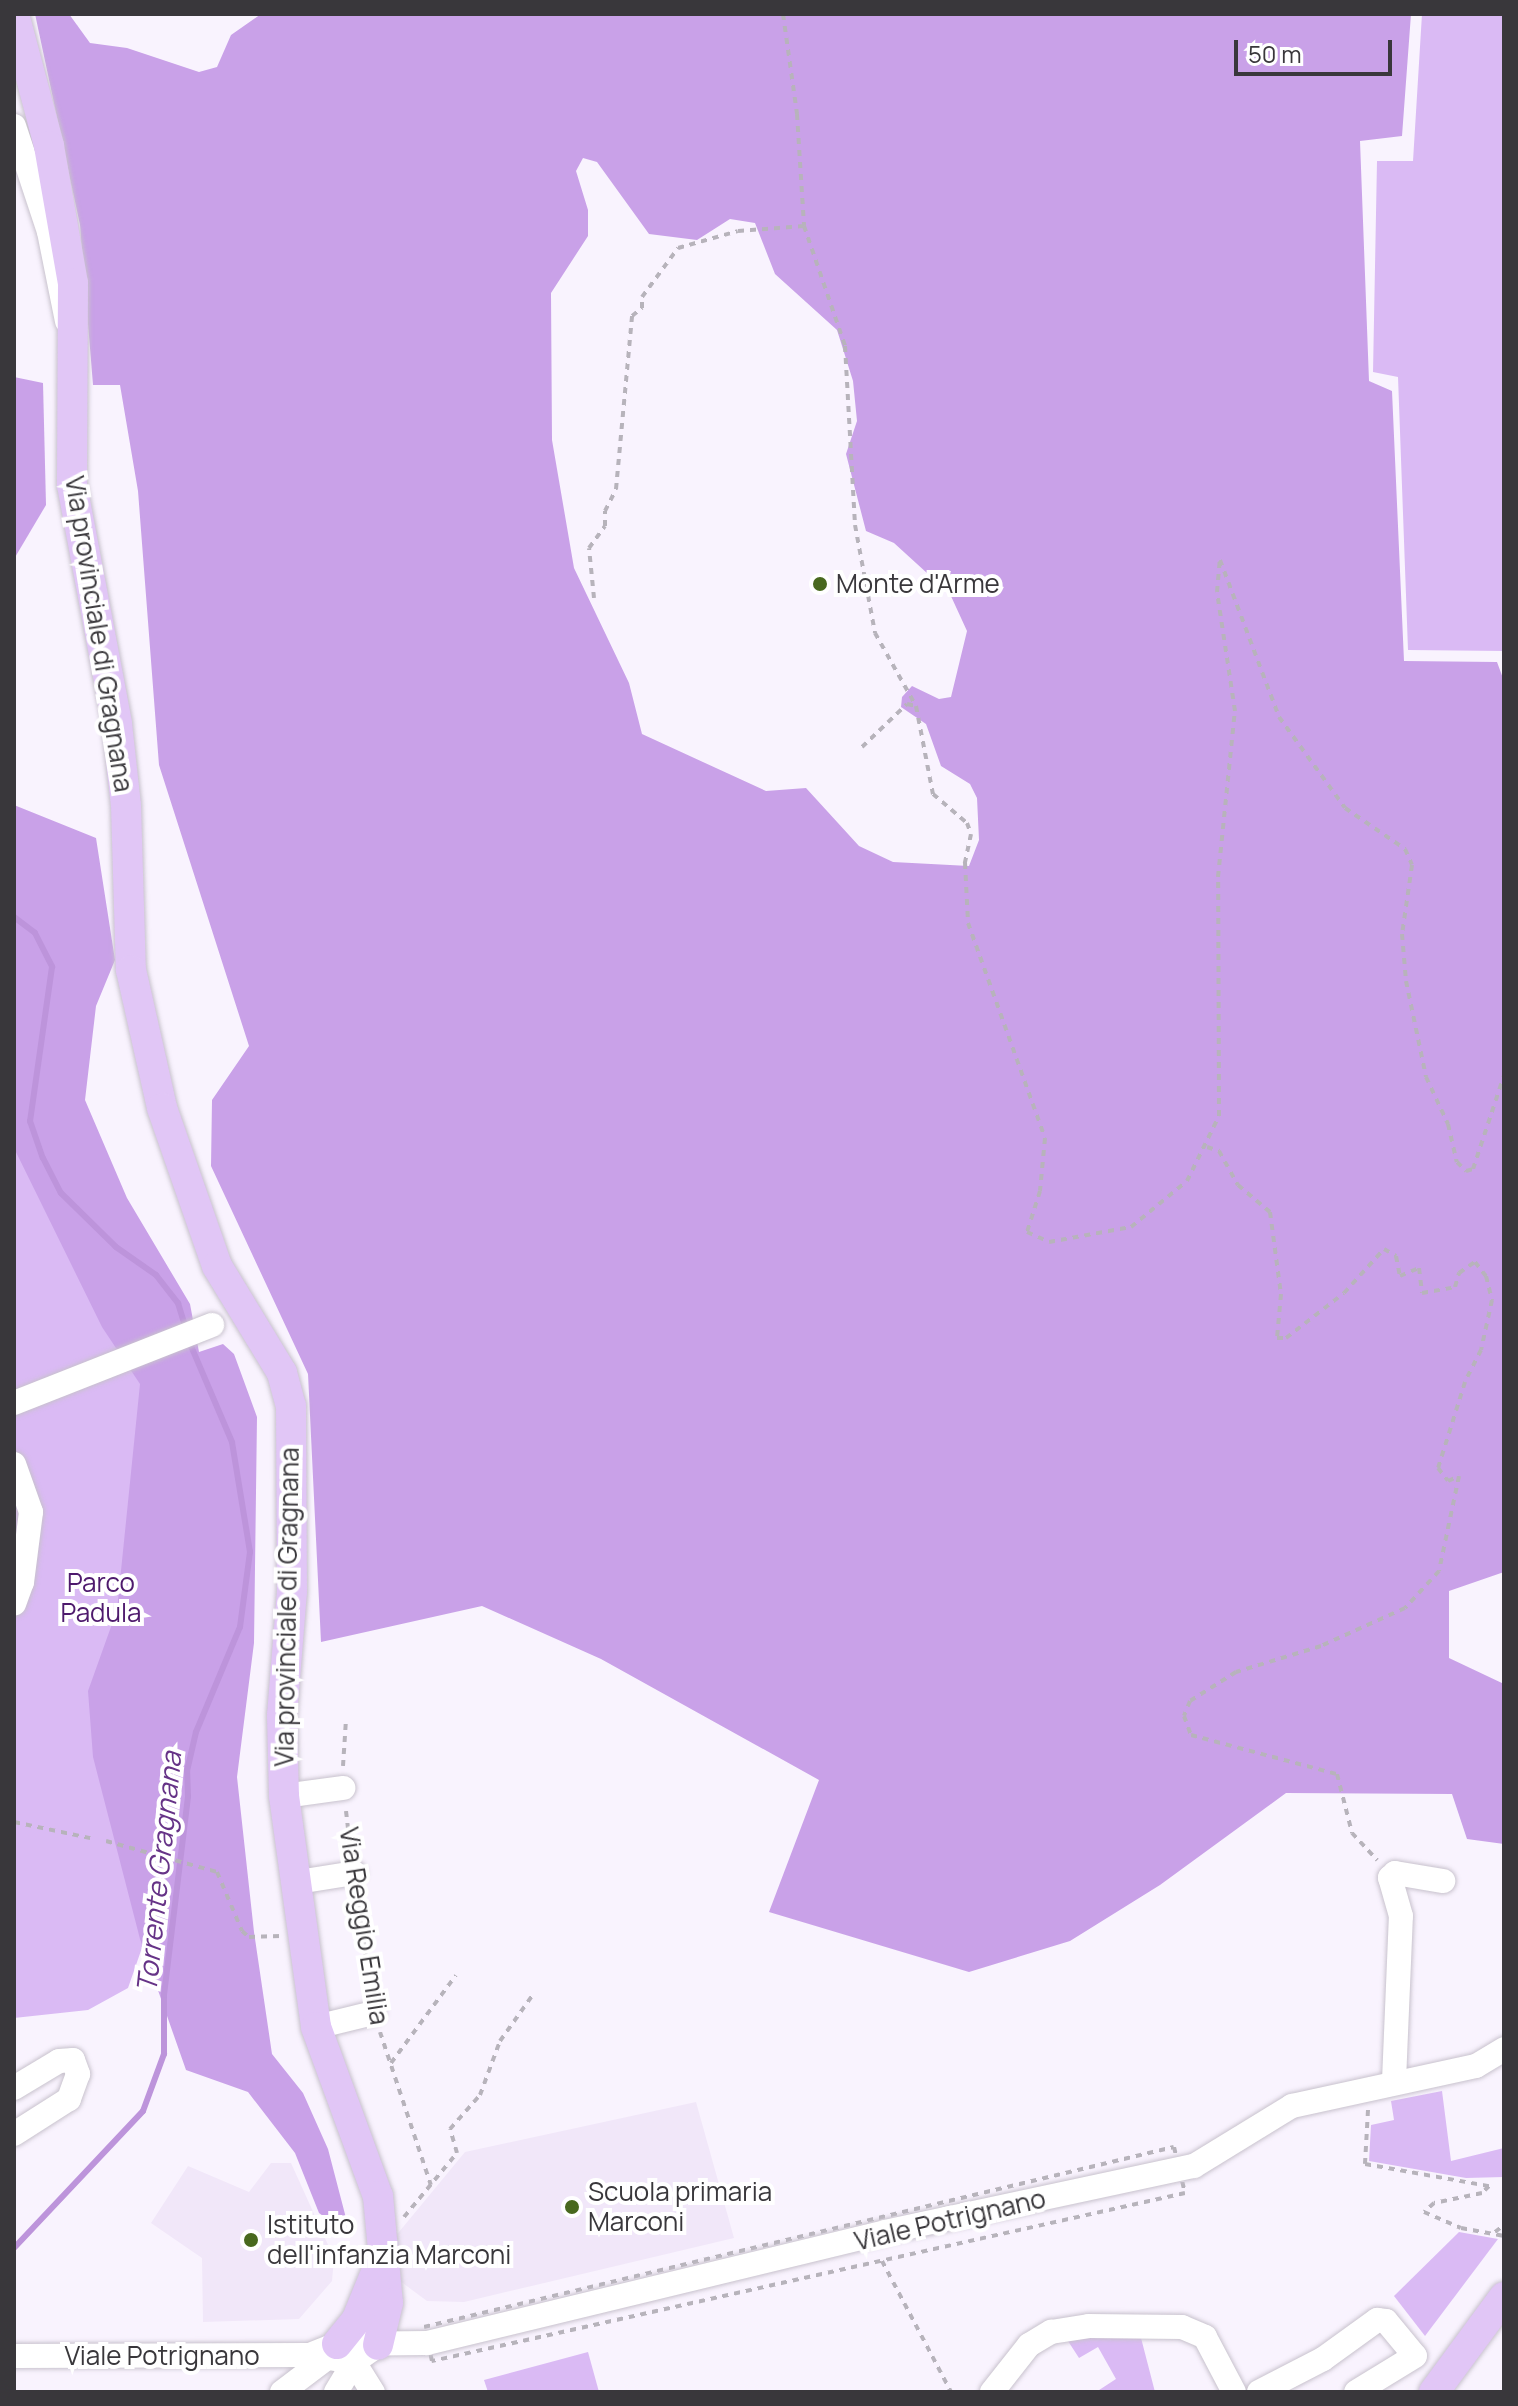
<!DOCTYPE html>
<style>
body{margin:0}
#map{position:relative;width:1518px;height:2406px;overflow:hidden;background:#f9f3fe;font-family:Manrope,sans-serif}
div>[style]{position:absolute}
.built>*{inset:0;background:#f1e7f9}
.green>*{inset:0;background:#dabaf4}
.forest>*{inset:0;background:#c9a1e8}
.stream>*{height:6px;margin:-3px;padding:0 3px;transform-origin:3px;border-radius:3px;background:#bd94db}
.path>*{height:4px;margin-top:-2px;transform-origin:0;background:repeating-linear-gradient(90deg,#b7b3bb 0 6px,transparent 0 12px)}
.roads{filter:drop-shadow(0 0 2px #c8c2cd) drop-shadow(0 0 2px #c8c2cd)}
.minor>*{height:24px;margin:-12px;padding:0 12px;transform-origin:12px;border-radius:12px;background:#fff}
.major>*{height:30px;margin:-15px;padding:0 15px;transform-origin:15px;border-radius:15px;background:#e1c6f6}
.dots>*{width:22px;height:22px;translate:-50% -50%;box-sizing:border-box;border:4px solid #fff;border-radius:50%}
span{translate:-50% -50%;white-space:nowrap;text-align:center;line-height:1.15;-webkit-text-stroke:8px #fff;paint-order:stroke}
.poi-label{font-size:26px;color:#39373b}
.left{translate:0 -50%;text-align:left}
.street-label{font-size:26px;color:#39373b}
.park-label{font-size:26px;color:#4e1a6d}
.water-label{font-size:28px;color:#663387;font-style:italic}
.frame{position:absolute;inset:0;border:16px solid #39373b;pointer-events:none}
.scale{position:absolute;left:1234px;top:40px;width:158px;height:36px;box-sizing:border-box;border:4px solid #39373b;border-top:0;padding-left:10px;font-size:24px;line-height:28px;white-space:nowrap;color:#39373b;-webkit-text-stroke:6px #fff;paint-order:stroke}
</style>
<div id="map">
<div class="built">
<i style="clip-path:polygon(696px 2102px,734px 2238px,464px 2302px,427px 2301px,400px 2281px,394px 2238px,465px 2152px)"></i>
<i style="clip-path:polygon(271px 2163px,291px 2163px,334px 2258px,332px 2281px,299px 2319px,203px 2322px,202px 2258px,151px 2223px,188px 2166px,249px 2192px)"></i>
</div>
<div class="green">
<i style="clip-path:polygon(1422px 14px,1504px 14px,1504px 651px,1408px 650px,1398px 377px,1373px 372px,1377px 161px,1413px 161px)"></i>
<i style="clip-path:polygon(14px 939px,94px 1279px,164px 1433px,152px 1919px,128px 1988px,88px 2010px,14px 2018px)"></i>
<i style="clip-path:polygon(1442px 2091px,1451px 2161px,1504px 2148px,1504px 2177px,1466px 2178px,1369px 2161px,1371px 2125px,1394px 2120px,1391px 2101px)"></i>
<i style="clip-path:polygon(1459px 2232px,1498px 2239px,1425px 2336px,1394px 2296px)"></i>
<i style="clip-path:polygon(1080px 2334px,1140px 2334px,1155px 2392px,1096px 2392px,1116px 2379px,1098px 2347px,1079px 2358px,1068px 2341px)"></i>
<i style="clip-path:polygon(588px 2352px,599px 2392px,488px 2392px,484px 2380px)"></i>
</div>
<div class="forest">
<i style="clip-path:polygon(evenodd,35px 14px,69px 14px,90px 43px,127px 48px,199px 72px,217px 67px,231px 35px,261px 14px,1411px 14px,1402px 136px,1360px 141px,1369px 381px,1392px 391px,1404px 661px,1497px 662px,1504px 681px,1504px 1572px,1449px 1591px,1449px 1658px,1504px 1684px,1504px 1844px,1467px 1839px,1452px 1794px,1286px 1793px,1160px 1885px,1070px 1941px,969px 1972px,769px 1912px,819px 1780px,601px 1659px,482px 1606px,321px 1642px,308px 1374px,211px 1166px,212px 1100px,249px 1046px,159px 765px,138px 491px,120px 385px,93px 385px,80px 225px,35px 14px,583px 158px,597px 162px,649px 234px,697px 240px,730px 219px,755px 223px,775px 274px,837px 330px,853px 381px,857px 421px,846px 454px,866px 531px,894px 543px,950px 594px,967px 631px,951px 697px,939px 699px,912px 686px,902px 697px,901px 707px,926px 724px,941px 766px,970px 784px,977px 798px,979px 840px,969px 866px,893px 862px,859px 846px,806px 788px,766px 791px,642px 734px,629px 683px,574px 568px,552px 440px,551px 293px,588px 236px,588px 210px,576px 171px,583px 158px)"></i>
<i style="clip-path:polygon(14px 377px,43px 383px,46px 505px,14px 559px)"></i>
<i style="clip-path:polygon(14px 805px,96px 838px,115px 960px,96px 1006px,85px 1100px,127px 1198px,190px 1304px,199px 1352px,223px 1344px,234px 1354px,257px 1417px,254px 1643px,237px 1777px,254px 1932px,272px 2054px,303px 2093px,328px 2149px,346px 2218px,330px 2221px,319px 2213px,295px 2153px,248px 2092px,186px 2070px,140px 1939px,93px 1757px,88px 1691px,117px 1610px,140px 1384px,102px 1327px,14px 1148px)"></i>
</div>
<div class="stream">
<i style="left:14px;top:917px;width:26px;rotate:37deg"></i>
<i style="left:35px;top:933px;width:38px;rotate:63deg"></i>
<i style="left:52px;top:967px;width:156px;rotate:98.1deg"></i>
<i style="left:30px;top:1121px;width:39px;rotate:71deg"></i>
<i style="left:43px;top:1158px;width:39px;rotate:63deg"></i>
<i style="left:61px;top:1193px;width:77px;rotate:44.5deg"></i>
<i style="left:116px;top:1247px;width:49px;rotate:35deg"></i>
<i style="left:156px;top:1275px;width:36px;rotate:52deg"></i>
<i style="left:178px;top:1303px;width:28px;rotate:73deg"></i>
<i style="left:14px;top:2248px;width:188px;rotate:-46.7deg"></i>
<i style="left:143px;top:2111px;width:61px;rotate:-69.8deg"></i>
<i style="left:164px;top:2054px;width:59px;rotate:-90deg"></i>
<i style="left:164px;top:1995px;width:200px;rotate:-83.1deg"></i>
<i style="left:188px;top:1796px;width:25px;rotate:-92deg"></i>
<i style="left:187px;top:1771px;width:40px;rotate:-77deg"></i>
<i style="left:196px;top:1732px;width:114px;rotate:-67.3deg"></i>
<i style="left:240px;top:1627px;width:76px;rotate:-82.4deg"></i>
<i style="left:250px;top:1552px;width:111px;rotate:-99.3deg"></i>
<i style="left:232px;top:1442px;width:110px;rotate:-113.1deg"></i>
</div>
<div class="path">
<i style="left:783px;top:14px;width:101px;rotate:82deg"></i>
<i style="left:797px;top:114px;width:112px;rotate:86.4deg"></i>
<i style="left:804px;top:226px;width:127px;rotate:71.1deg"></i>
<i style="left:845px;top:346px;width:179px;rotate:86.8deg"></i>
<i style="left:855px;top:525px;width:110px;rotate:79.5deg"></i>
<i style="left:875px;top:633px;width:84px;rotate:60.7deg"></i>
<i style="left:916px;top:706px;width:90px;rotate:79.1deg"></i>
<i style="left:933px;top:794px;width:45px;rotate:40.5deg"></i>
<i style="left:967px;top:823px;width:12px;rotate:70deg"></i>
<i style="left:971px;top:834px;width:30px;rotate:102deg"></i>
<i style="left:965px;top:863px;width:60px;rotate:87.1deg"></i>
<i style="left:968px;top:923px;width:228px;rotate:70.3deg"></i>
<i style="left:1045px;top:1138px;width:53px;rotate:95.4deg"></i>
<i style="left:1040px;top:1191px;width:43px;rotate:107.6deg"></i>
<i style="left:1027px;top:1232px;width:24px;rotate:24deg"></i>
<i style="left:1049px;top:1242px;width:83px;rotate:-10.4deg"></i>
<i style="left:1131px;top:1227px;width:72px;rotate:-39.4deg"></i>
<i style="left:1187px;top:1181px;width:72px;rotate:-63.8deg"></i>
<i style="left:1219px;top:1116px;width:239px;rotate:-90.2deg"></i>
<i style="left:1218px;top:877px;width:167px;rotate:-84.2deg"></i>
<i style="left:1235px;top:711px;width:120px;rotate:-98.6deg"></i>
<i style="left:1217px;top:592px;width:32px;rotate:-85deg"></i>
<i style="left:1220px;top:560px;width:168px;rotate:69.4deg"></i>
<i style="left:1279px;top:717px;width:112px;rotate:54deg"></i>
<i style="left:1345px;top:808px;width:73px;rotate:34.3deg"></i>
<i style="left:1405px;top:849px;width:17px;rotate:66deg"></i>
<i style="left:1412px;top:865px;width:70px;rotate:98.2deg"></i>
<i style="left:1402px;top:934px;width:47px;rotate:85.1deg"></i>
<i style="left:1406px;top:981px;width:98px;rotate:78.2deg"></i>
<i style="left:1426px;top:1077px;width:52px;rotate:64.9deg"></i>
<i style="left:1448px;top:1124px;width:39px;rotate:77deg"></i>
<i style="left:1457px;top:1162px;width:13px;rotate:45deg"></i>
<i style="left:1466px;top:1171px;width:7px;rotate:-16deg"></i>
<i style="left:1473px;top:1169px;width:99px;rotate:-71.7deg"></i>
<i style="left:594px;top:598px;width:50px;rotate:-95.7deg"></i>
<i style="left:589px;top:548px;width:27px;rotate:-54deg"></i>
<i style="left:605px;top:526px;width:15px;rotate:-90deg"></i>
<i style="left:605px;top:511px;width:25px;rotate:-63deg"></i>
<i style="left:616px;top:489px;width:174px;rotate:-84.7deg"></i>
<i style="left:632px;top:316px;width:13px;rotate:-39deg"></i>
<i style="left:642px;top:308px;width:11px;rotate:-90deg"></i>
<i style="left:642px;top:297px;width:61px;rotate:-53.7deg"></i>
<i style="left:678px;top:248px;width:62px;rotate:-15.8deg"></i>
<i style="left:738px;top:231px;width:66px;rotate:-4.3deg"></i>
<i style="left:862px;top:747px;width:62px;rotate:-43.7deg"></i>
<i style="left:907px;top:704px;width:9px;rotate:13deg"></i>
<i style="left:1207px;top:1147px;width:13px;rotate:18deg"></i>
<i style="left:1219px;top:1151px;width:39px;rotate:61deg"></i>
<i style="left:1238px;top:1185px;width:42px;rotate:40.2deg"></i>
<i style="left:1270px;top:1212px;width:83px;rotate:82.4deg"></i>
<i style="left:1281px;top:1294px;width:44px;rotate:95.2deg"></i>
<i style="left:1277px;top:1338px;width:9px"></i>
<i style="left:1286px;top:1338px;width:73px;rotate:-37.8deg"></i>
<i style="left:1344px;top:1293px;width:59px;rotate:-47.7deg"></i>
<i style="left:1384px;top:1249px;width:14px;rotate:30deg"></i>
<i style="left:1396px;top:1256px;width:20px;rotate:79deg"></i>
<i style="left:1400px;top:1276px;width:21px;rotate:-23deg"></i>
<i style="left:1419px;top:1268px;width:25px;rotate:83deg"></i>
<i style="left:1422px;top:1293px;width:34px;rotate:-10deg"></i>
<i style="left:1455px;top:1287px;width:15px;rotate:-74deg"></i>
<i style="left:1459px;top:1273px;width:19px;rotate:-35deg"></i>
<i style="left:1475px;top:1262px;width:18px;rotate:52deg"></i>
<i style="left:1486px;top:1276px;width:25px;rotate:76deg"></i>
<i style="left:1492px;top:1300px;width:51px;rotate:102.4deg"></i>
<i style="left:1481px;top:1350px;width:36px;rotate:117deg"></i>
<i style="left:1465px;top:1382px;width:90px;rotate:107.4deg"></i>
<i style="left:1438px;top:1468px;width:16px;rotate:52deg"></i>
<i style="left:1448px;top:1481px;width:12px;rotate:-24deg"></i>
<i style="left:1459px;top:1476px;width:97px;rotate:101.9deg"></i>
<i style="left:1439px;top:1571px;width:50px;rotate:132.6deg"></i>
<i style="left:1405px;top:1608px;width:92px;rotate:155.7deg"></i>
<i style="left:1321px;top:1646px;width:89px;rotate:163deg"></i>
<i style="left:1236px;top:1672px;width:54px;rotate:147.8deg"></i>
<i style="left:1190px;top:1701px;width:16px;rotate:112deg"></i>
<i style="left:1184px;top:1716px;width:20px;rotate:70deg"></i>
<i style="left:1191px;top:1735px;width:151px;rotate:15deg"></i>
<i style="left:1337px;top:1774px;width:61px;rotate:75.7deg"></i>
<i style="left:1352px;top:1833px;width:37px;rotate:47deg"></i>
<i style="left:343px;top:1766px;width:47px;rotate:-86.3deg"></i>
<i style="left:346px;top:1811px;width:43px;rotate:83.4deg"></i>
<i style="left:14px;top:1822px;width:78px;rotate:11.9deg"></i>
<i style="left:106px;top:1841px;width:115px;rotate:15.6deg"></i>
<i style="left:217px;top:1872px;width:64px;rotate:67deg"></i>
<i style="left:242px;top:1931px;width:9px;rotate:41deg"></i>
<i style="left:249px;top:1937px;width:32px;rotate:-2deg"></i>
<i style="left:357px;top:1894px;width:99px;rotate:81.9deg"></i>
<i style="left:380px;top:2032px;width:161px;rotate:71.6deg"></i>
<i style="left:391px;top:2063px;width:109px;rotate:-53.5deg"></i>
<i style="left:1368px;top:2110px;width:54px;rotate:93.2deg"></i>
<i style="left:1365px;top:2164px;width:126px;rotate:10.1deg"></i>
<i style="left:1489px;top:2186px;width:10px;rotate:135deg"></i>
<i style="left:1482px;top:2193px;width:49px;rotate:168.2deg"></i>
<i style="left:1434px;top:2203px;width:13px;rotate:138deg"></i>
<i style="left:1424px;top:2212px;width:40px;rotate:23.4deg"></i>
<i style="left:1461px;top:2228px;width:44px;rotate:10.5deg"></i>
<i style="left:1174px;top:2147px;width:47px;rotate:76.6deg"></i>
<i style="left:1185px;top:2193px;width:772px;rotate:167.42deg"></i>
<i style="left:432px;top:2361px;width:35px;rotate:-103deg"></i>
<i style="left:424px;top:2327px;width:771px;rotate:-13.5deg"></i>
<i style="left:404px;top:2217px;width:83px;rotate:-50.4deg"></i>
<i style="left:457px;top:2153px;width:25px;rotate:-106deg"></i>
<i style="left:450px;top:2129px;width:45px;rotate:-48.6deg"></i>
<i style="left:480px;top:2095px;width:58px;rotate:-69.7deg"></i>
<i style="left:500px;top:2041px;width:55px;rotate:-54.6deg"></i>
<i style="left:1495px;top:2232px;width:11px;rotate:-38deg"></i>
<i style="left:882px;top:2261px;width:148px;rotate:62.2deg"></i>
</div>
<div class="roads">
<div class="minor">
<i style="left:14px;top:126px;width:112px;rotate:71.7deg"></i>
<i style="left:49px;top:232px;width:91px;rotate:78.6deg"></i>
<i style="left:14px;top:1403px;width:213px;rotate:-21.5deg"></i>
<i style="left:14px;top:1464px;width:51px;rotate:70.5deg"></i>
<i style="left:31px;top:1512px;width:71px;rotate:97.3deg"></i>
<i style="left:22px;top:1582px;width:23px;rotate:110deg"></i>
<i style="left:284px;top:1796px;width:60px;rotate:-7.7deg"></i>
<i style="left:298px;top:1882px;width:57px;rotate:-9.1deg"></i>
<i style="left:316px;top:2027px;width:59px;rotate:-13.8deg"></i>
<i style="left:1394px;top:2081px;width:165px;rotate:-87.6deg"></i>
<i style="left:1401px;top:1916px;width:40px;rotate:-106deg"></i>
<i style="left:1390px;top:1878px;width:7px;rotate:-45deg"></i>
<i style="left:1395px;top:1873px;width:49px;rotate:9.5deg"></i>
<i style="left:14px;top:2088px;width:52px;rotate:-31deg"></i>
<i style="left:59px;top:2061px;width:14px;rotate:-4deg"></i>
<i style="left:73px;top:2060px;width:15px;rotate:70deg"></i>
<i style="left:78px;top:2074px;width:27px;rotate:110deg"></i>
<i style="left:69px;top:2099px;width:65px;rotate:147.5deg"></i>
<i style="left:310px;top:2355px;width:45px;rotate:9deg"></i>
<i style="left:354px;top:2362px;width:29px;rotate:-35deg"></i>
<i style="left:14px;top:2356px;width:296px;rotate:-0.2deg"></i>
<i style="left:310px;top:2355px;width:29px;rotate:-22deg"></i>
<i style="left:337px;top:2344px;width:90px;rotate:-0.6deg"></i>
<i style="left:427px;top:2343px;width:471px;rotate:-13.6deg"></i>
<i style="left:885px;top:2232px;width:316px;rotate:-12.1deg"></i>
<i style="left:1194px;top:2166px;width:115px;rotate:-31.5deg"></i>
<i style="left:1292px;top:2106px;width:188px;rotate:-12.3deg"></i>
<i style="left:1476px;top:2066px;width:33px;rotate:-31deg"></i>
<i style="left:282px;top:2392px;width:51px;rotate:-37.1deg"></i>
<i style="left:336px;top:2392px;width:35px;rotate:-59deg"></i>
<i style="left:354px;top:2362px;width:36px;rotate:58deg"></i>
<i style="left:992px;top:2392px;width:60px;rotate:-51.8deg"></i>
<i style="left:1029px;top:2345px;width:26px;rotate:-31deg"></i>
<i style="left:1051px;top:2332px;width:38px;rotate:-9deg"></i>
<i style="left:1089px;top:2326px;width:93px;rotate:0.6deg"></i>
<i style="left:1182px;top:2327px;width:25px;rotate:23deg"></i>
<i style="left:1205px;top:2337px;width:62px;rotate:62.2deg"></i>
<i style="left:1259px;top:2392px;width:72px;rotate:-27.3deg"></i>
<i style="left:1323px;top:2359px;width:67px;rotate:-35.8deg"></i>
<i style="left:1377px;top:2320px;width:9px;rotate:6deg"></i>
<i style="left:1386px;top:2321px;width:45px;rotate:50.4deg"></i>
<i style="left:1415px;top:2356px;width:69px;rotate:148.6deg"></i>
</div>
<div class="major">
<i style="left:14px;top:14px;width:137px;rotate:75.1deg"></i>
<i style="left:49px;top:146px;width:139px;rotate:80.1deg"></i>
<i style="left:73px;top:283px;width:202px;rotate:90.3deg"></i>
<i style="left:72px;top:485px;width:243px;rotate:79.3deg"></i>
<i style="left:117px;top:724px;width:82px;rotate:83.7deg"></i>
<i style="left:126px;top:806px;width:164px;rotate:88.3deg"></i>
<i style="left:131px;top:970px;width:141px;rotate:77.3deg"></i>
<i style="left:162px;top:1108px;width:167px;rotate:70.8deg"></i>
<i style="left:217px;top:1266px;width:125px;rotate:58.7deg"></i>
<i style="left:282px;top:1373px;width:34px;rotate:75deg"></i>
<i style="left:291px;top:1406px;width:185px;rotate:89.7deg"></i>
<i style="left:292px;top:1591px;width:125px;rotate:94.6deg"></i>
<i style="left:282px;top:1716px;width:80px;rotate:88.6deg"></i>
<i style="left:284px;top:1796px;width:233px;rotate:82.1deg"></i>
<i style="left:316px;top:2027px;width:180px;rotate:69.9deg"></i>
<i style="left:378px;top:2196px;width:107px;rotate:84.7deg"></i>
<i style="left:388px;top:2303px;width:43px;rotate:103.4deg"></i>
<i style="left:337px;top:2344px;width:32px;rotate:-51deg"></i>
<i style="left:357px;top:2319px;width:64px;rotate:-67.9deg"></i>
<i style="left:1434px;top:2392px;width:118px;rotate:-53.6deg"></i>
</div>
</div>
<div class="dots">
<i style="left:820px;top:584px;background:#48681e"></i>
<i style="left:572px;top:2207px;background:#48681e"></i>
<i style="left:251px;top:2240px;background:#48681e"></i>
</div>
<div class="poi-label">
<span class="left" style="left:836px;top:584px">Monte d'Arme</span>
<span class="left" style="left:588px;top:2207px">Scuola primaria<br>Marconi</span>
<span class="left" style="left:267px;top:2240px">Istituto<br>dell'infanzia Marconi</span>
</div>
<div class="street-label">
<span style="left:99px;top:634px;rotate:81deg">Via provinciale di Gragnana</span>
<span style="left:287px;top:1607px;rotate:-89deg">Via provinciale di Gragnana</span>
<span style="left:364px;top:1926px;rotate:81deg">Via Reggio Emilia</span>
<span style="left:950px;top:2220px;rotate:-13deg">Viale Potrignano</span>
<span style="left:162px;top:2356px">Viale Potrignano</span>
</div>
<div class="park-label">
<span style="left:101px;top:1598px">Parco<br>Padula</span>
</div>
<div class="water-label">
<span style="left:158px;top:1872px;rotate:-84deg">Torrente Gragnana</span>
</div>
<div class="frame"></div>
<div class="scale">50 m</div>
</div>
